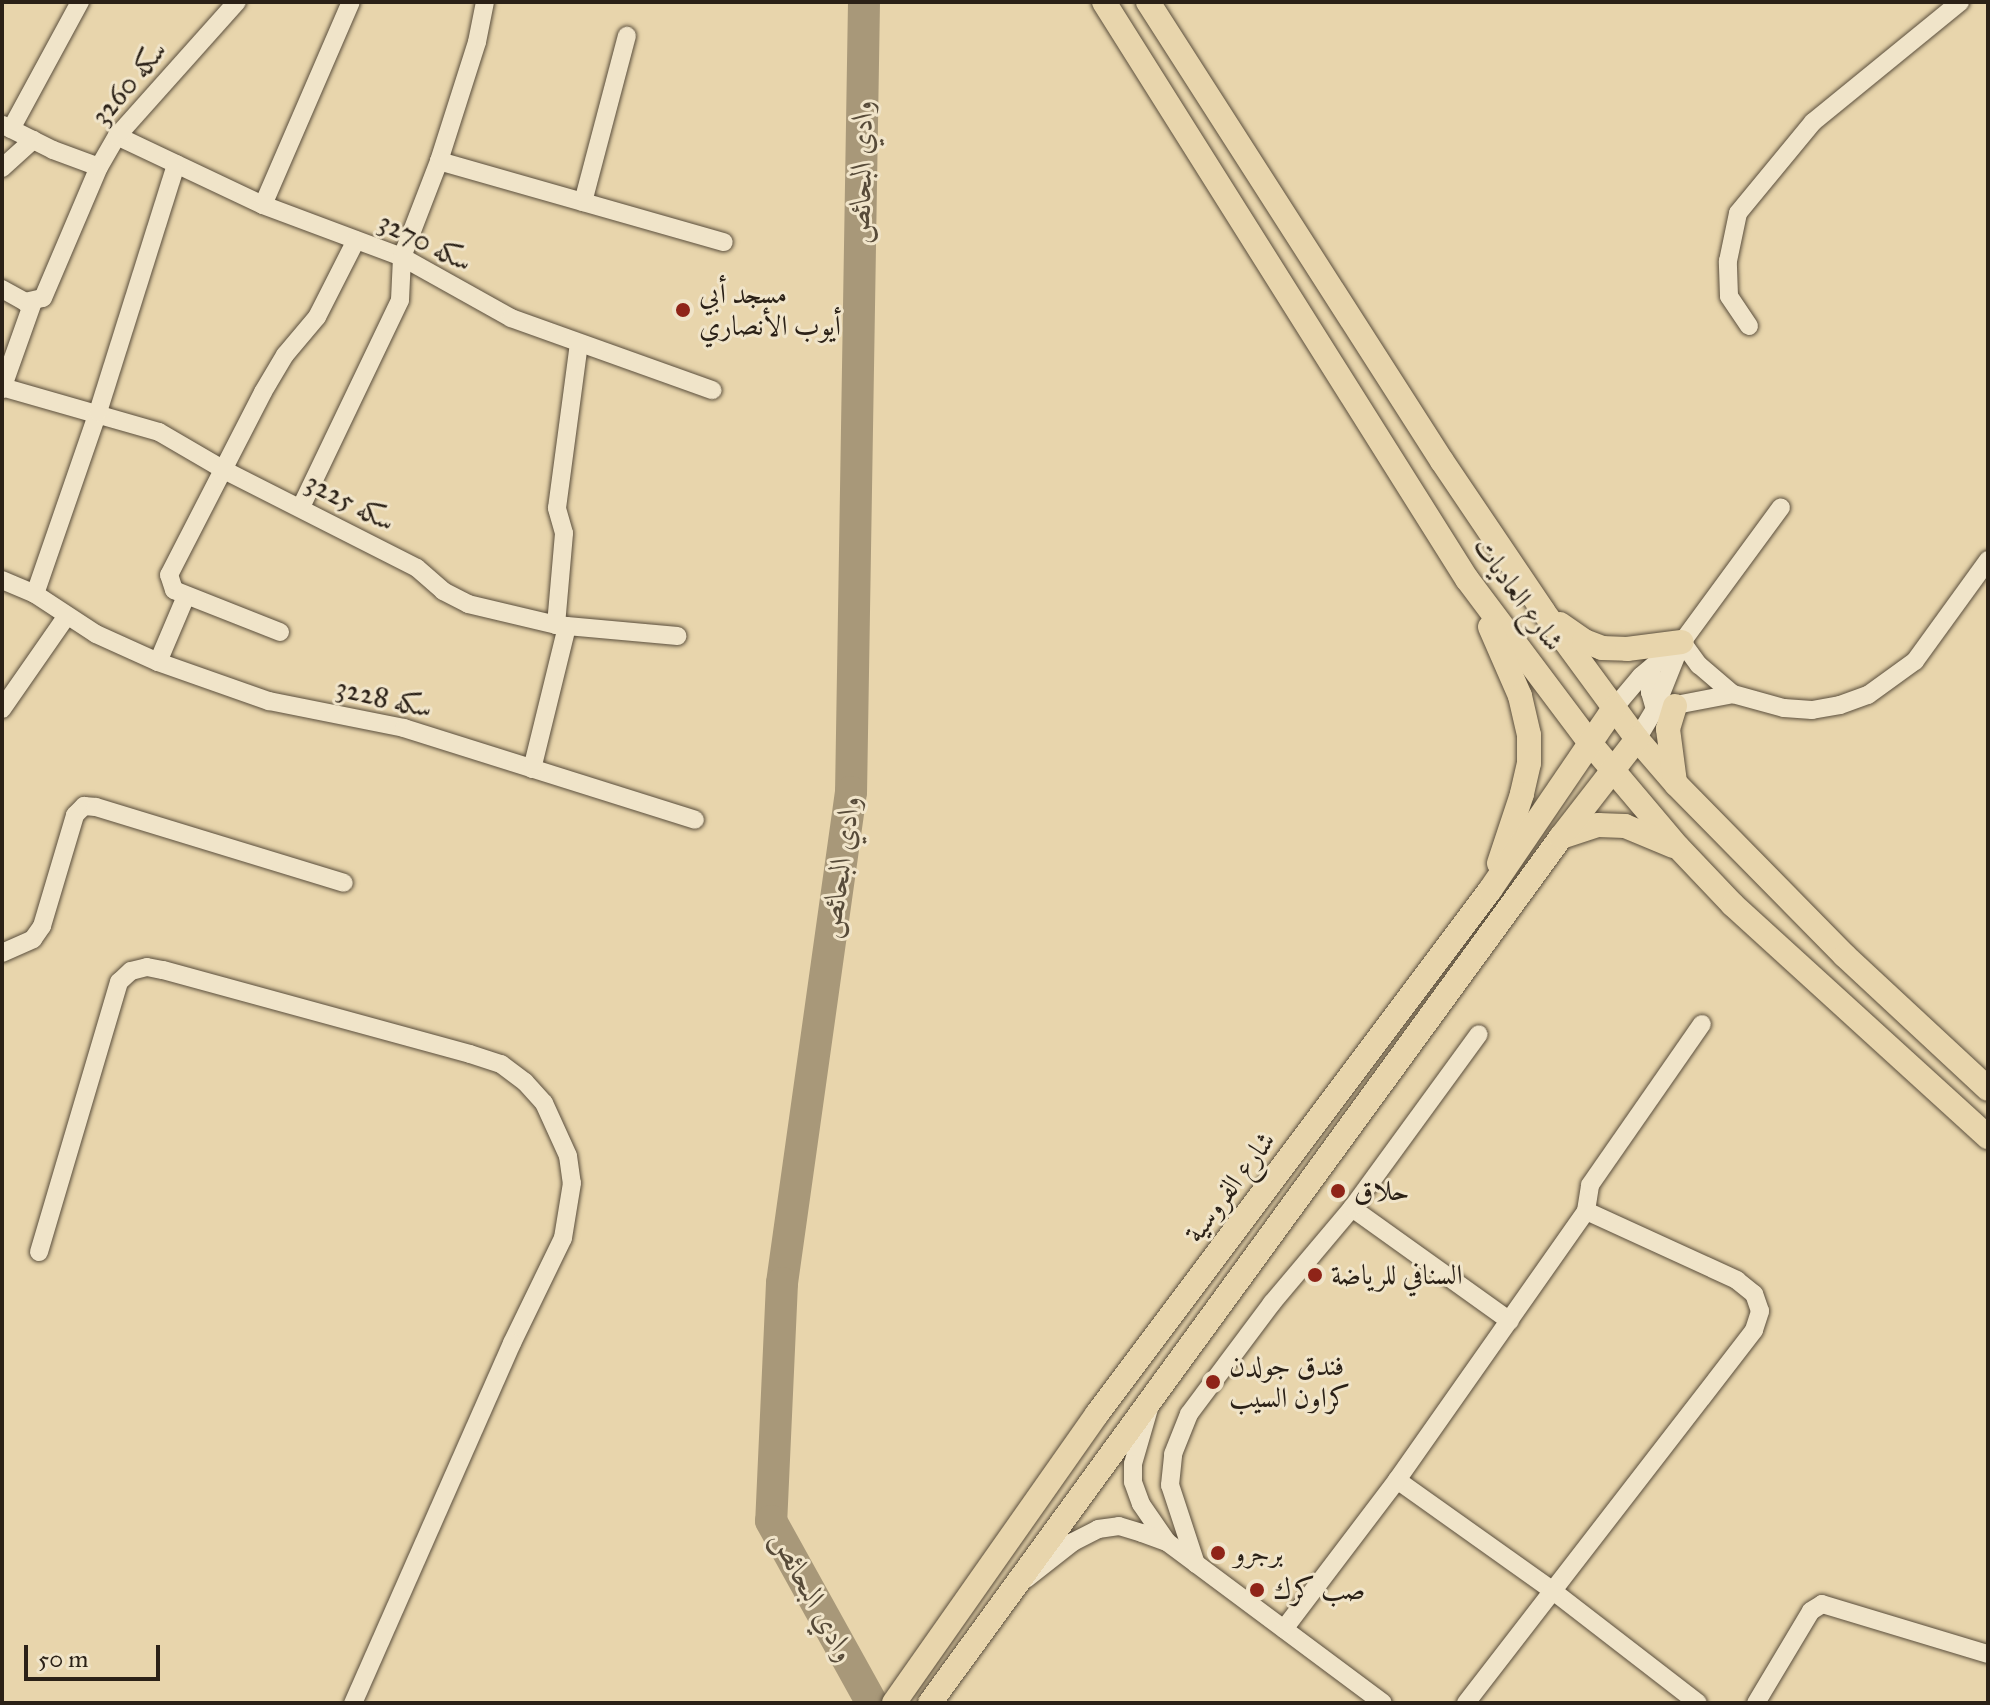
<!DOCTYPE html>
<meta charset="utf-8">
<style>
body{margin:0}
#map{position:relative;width:1990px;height:1705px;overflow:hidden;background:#e8d5ac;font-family:"IM FELL Great Primer",Amiri,serif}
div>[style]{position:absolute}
.river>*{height:32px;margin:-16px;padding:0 16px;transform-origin:16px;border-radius:16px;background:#a89879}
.roads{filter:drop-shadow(0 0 2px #5a4e3c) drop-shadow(0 0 2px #5a4e3c)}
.minor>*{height:18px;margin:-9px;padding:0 9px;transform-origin:9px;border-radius:9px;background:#f0e4c9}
.major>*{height:24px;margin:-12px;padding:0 12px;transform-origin:12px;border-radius:12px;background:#e8d5ac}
.dots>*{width:22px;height:22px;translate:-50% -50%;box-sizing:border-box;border:4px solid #f0e4c9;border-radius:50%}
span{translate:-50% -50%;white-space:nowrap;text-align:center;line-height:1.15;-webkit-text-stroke:6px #f0e4c9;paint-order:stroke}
.street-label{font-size:28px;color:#2b2117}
.poi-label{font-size:28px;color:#2b2117}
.left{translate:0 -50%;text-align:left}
.water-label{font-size:30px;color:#574b39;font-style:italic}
.frame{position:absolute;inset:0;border:4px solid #2b2117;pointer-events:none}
.scale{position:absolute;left:24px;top:1645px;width:136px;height:36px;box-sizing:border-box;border:4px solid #2b2117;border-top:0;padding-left:10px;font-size:24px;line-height:28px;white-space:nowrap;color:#2b2117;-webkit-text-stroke:6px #f0e4c9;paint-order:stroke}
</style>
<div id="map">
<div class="river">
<i style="left:864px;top:2px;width:790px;rotate:90.94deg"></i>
<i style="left:851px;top:792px;width:496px;rotate:98deg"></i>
<i style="left:782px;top:1283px;width:238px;rotate:92.6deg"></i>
<i style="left:771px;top:1521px;width:208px;rotate:61deg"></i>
</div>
<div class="roads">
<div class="minor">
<i style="left:3px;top:125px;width:56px;rotate:26.6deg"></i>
<i style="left:53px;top:150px;width:49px;rotate:20.3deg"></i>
<i style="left:11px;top:129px;width:145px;rotate:-61.5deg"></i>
<i style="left:117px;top:136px;width:161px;rotate:25.3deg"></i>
<i style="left:263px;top:205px;width:148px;rotate:20.5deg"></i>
<i style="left:402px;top:257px;width:125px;rotate:29.2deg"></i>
<i style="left:511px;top:318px;width:214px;rotate:19.7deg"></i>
<i style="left:439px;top:161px;width:125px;rotate:-72.3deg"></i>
<i style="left:477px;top:42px;width:41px;rotate:-78.7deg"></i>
<i style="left:2px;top:168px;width:42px;rotate:-42.1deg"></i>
<i style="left:583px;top:202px;width:172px;rotate:-75.2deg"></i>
<i style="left:263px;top:205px;width:221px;rotate:-66.6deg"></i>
<i style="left:2px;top:289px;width:26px;rotate:29deg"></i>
<i style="left:25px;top:302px;width:18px;rotate:-13deg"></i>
<i style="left:43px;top:298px;width:142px;rotate:-66.9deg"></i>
<i style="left:99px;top:167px;width:36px;rotate:-60deg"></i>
<i style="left:117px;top:136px;width:180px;rotate:-48.2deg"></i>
<i style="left:1749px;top:326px;width:36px;rotate:-124deg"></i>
<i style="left:1729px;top:296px;width:35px;rotate:-92deg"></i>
<i style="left:1728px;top:261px;width:49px;rotate:-78.2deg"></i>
<i style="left:1738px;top:213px;width:118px;rotate:-50.5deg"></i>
<i style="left:1813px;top:122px;width:190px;rotate:-39.2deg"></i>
<i style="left:2px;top:387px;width:163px;rotate:16deg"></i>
<i style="left:159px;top:432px;width:75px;rotate:30.3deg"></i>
<i style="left:224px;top:470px;width:216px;rotate:26.9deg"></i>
<i style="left:417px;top:568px;width:35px;rotate:41deg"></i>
<i style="left:443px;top:591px;width:28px;rotate:27deg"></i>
<i style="left:468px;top:604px;width:90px;rotate:13.4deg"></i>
<i style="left:556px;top:625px;width:122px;rotate:5.2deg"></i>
<i style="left:2px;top:389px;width:92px;rotate:-70.4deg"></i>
<i style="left:301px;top:507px;width:229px;rotate:-64.4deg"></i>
<i style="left:400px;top:300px;width:43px;rotate:-87.3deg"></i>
<i style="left:402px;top:257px;width:103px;rotate:-68.9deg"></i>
<i style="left:439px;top:161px;width:296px;rotate:15.9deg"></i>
<i style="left:2px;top:580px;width:36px;rotate:23deg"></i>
<i style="left:35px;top:594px;width:73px;rotate:33.3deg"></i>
<i style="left:96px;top:634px;width:68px;rotate:24.3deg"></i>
<i style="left:158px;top:662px;width:118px;rotate:19.4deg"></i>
<i style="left:269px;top:701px;width:138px;rotate:11.3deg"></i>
<i style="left:404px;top:728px;width:305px;rotate:17.5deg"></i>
<i style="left:35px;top:594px;width:193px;rotate:-70.9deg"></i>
<i style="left:98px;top:412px;width:260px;rotate:-72.5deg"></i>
<i style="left:556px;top:625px;width:92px;rotate:-85deg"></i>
<i style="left:564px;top:533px;width:26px;rotate:-106deg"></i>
<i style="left:557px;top:508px;width:166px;rotate:-82.4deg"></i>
<i style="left:280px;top:632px;width:114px;rotate:-158.4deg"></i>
<i style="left:174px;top:590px;width:16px;rotate:-108deg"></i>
<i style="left:169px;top:575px;width:206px;rotate:-62.8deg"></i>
<i style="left:263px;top:392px;width:43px;rotate:-59.3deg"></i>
<i style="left:285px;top:355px;width:50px;rotate:-49.9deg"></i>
<i style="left:317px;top:317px;width:86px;rotate:-63.1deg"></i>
<i style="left:1682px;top:642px;width:29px;rotate:54deg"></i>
<i style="left:1699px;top:665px;width:45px;rotate:40.5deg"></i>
<i style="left:158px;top:662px;width:72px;rotate:-67deg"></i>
<i style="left:1652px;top:667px;width:25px;rotate:95deg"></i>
<i style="left:1650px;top:692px;width:18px;rotate:74deg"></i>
<i style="left:1655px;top:709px;width:79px;rotate:-10.9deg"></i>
<i style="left:1733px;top:694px;width:53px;rotate:15.4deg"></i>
<i style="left:1784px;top:708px;width:28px;rotate:4deg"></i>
<i style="left:1812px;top:710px;width:28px;rotate:-10deg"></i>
<i style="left:1840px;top:705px;width:30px;rotate:-20deg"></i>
<i style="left:1868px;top:695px;width:58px;rotate:-35.9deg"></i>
<i style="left:1915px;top:661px;width:125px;rotate:-54.1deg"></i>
<i style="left:1614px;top:708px;width:42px;rotate:-49.8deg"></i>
<i style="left:1641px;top:676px;width:53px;rotate:-39.7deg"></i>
<i style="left:1682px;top:642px;width:167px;rotate:-53.7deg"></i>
<i style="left:2px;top:709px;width:112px;rotate:-55.2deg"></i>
<i style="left:1637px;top:739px;width:35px;rotate:-59deg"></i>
<i style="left:1655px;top:709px;width:70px;rotate:-68.2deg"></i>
<i style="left:532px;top:769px;width:147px;rotate:-76.2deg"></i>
<i style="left:2px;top:953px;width:34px;rotate:-24deg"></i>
<i style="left:33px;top:939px;width:16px;rotate:-55deg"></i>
<i style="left:42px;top:926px;width:116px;rotate:-73.4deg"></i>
<i style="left:75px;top:815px;width:13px;rotate:-45deg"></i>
<i style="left:84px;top:806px;width:12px;rotate:5deg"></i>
<i style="left:96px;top:807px;width:259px;rotate:17deg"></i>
<i style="left:1352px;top:1208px;width:194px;rotate:35.6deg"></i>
<i style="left:39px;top:1252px;width:282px;rotate:-73.5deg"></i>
<i style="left:119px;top:982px;width:16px;rotate:-43deg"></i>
<i style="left:131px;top:971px;width:16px;rotate:-14deg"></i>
<i style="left:147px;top:967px;width:16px;rotate:11deg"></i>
<i style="left:163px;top:970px;width:318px;rotate:15.3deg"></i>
<i style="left:470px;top:1054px;width:33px;rotate:18deg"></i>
<i style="left:501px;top:1064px;width:30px;rotate:37deg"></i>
<i style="left:525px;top:1082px;width:28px;rotate:48deg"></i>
<i style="left:544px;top:1103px;width:58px;rotate:65.6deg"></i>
<i style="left:568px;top:1156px;width:27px;rotate:82deg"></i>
<i style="left:572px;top:1183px;width:56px;rotate:99.3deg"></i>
<i style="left:563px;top:1238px;width:117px;rotate:115.9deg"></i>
<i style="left:512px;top:1343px;width:394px;rotate:113.8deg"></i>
<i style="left:1150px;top:1405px;width:61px;rotate:106.1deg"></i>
<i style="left:1133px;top:1464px;width:18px;rotate:90deg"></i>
<i style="left:1133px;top:1482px;width:23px;rotate:70deg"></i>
<i style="left:1141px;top:1504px;width:46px;rotate:55.6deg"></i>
<i style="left:1397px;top:1480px;width:191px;rotate:35.4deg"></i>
<i style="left:1553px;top:1591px;width:183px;rotate:37.7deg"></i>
<i style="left:1196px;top:1564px;width:83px;rotate:-108.2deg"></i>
<i style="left:1170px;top:1485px;width:31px;rotate:-84deg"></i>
<i style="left:1173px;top:1454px;width:43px;rotate:-68.2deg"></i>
<i style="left:1189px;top:1414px;width:139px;rotate:-53.2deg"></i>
<i style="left:1272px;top:1303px;width:124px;rotate:-49.9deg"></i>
<i style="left:1352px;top:1208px;width:215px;rotate:-53.9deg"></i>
<i style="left:1026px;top:1579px;width:60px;rotate:-38.2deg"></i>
<i style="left:1073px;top:1542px;width:28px;rotate:-27deg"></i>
<i style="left:1098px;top:1529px;width:21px;rotate:-8deg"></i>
<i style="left:1119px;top:1526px;width:24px;rotate:17deg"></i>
<i style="left:1142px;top:1533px;width:27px;rotate:20deg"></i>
<i style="left:1167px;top:1542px;width:269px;rotate:36.7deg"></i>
<i style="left:1284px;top:1629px;width:187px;rotate:-52.8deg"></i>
<i style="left:1397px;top:1480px;width:329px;rotate:-54.9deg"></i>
<i style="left:1586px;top:1211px;width:26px;rotate:-81deg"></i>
<i style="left:1590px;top:1185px;width:196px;rotate:-55.2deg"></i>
<i style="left:1466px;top:1703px;width:471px;rotate:-52.3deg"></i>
<i style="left:1754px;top:1330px;width:20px;rotate:-72deg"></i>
<i style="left:1760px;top:1311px;width:18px;rotate:-109deg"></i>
<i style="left:1754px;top:1294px;width:22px;rotate:-141deg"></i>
<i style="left:1737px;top:1280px;width:166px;rotate:-155.4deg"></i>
<i style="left:1756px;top:1703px;width:107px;rotate:-59.1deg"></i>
<i style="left:1811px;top:1611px;width:13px;rotate:-32deg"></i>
<i style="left:1822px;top:1604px;width:173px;rotate:16.8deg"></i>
</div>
<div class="major">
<i style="left:1104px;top:2px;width:682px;rotate:57.83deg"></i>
<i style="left:1467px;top:579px;width:205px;rotate:53.1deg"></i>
<i style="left:1590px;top:743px;width:136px;rotate:49.8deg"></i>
<i style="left:1678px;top:847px;width:80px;rotate:46.5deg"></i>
<i style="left:1733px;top:905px;width:345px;rotate:42.3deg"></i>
<i style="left:1148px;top:2px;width:545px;rotate:57.36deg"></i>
<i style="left:1442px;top:461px;width:181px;rotate:56deg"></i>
<i style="left:1543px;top:611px;width:159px;rotate:53.7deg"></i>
<i style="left:1637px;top:739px;width:60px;rotate:49.1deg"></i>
<i style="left:1676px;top:784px;width:241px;rotate:45.5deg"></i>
<i style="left:1845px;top:956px;width:195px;rotate:42.9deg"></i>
<i style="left:1560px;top:624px;width:29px;rotate:35deg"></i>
<i style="left:1584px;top:641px;width:19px;rotate:21deg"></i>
<i style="left:1602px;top:648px;width:25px;rotate:2deg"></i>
<i style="left:1627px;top:649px;width:55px;rotate:-7.3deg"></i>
<i style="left:1490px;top:627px;width:75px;rotate:66.5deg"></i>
<i style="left:1520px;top:696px;width:40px;rotate:77deg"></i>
<i style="left:1529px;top:735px;width:28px;rotate:90deg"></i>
<i style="left:1529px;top:763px;width:32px;rotate:103deg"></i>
<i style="left:1522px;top:794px;width:73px;rotate:108.4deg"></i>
<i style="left:1675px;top:706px;width:24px;rotate:107deg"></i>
<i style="left:1668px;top:729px;width:53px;rotate:82.5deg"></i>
<i style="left:1561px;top:837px;width:39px;rotate:-18deg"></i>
<i style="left:1598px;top:825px;width:27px;rotate:2deg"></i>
<i style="left:1625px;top:826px;width:52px;rotate:22.6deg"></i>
<i style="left:894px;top:1703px;width:353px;rotate:-54.9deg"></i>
<i style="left:1097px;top:1414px;width:655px;rotate:-53.13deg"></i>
<i style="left:1490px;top:890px;width:220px;rotate:-55.7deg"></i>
<i style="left:930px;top:1703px;width:1072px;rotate:-53.92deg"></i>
<i style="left:1561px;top:837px;width:124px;rotate:-52.2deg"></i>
</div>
</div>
<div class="dots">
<i style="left:683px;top:310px;background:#8f2418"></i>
<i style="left:1338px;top:1191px;background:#8f2418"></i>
<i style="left:1315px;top:1275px;background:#8f2418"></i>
<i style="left:1213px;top:1382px;background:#8f2418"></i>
<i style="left:1218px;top:1553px;background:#8f2418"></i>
<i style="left:1257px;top:1590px;background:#8f2418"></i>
</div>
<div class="street-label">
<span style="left:129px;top:83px;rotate:-50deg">سكه 3260</span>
<span style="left:425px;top:242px;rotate:26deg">سكه 3270</span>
<span style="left:350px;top:502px;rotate:27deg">سكه 3225</span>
<span style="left:1518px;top:594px;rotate:54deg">شارع العاديات</span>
<span style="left:384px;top:698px;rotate:13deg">سكه 3228</span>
<span style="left:1230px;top:1187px;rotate:-53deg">شارع الفروسية</span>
</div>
<div class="poi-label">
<span class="left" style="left:699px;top:310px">مسجد أبي<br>أيوب الأنصاري</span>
<span class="left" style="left:1354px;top:1191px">حلاق</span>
<span class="left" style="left:1331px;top:1275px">السنافي للرياضة</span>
<span class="left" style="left:1229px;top:1382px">فندق جولدن<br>كراون السيب</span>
<span class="left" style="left:1234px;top:1553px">برجرو</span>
<span class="left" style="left:1273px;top:1590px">صب كرك</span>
</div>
<div class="water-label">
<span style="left:861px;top:172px;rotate:-89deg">وادي البحائص</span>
<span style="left:840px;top:867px;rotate:-82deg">وادي البحائص</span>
<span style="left:813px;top:1596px;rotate:61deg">وادي البحائص</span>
</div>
<div class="frame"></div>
<div class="scale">50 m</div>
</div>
